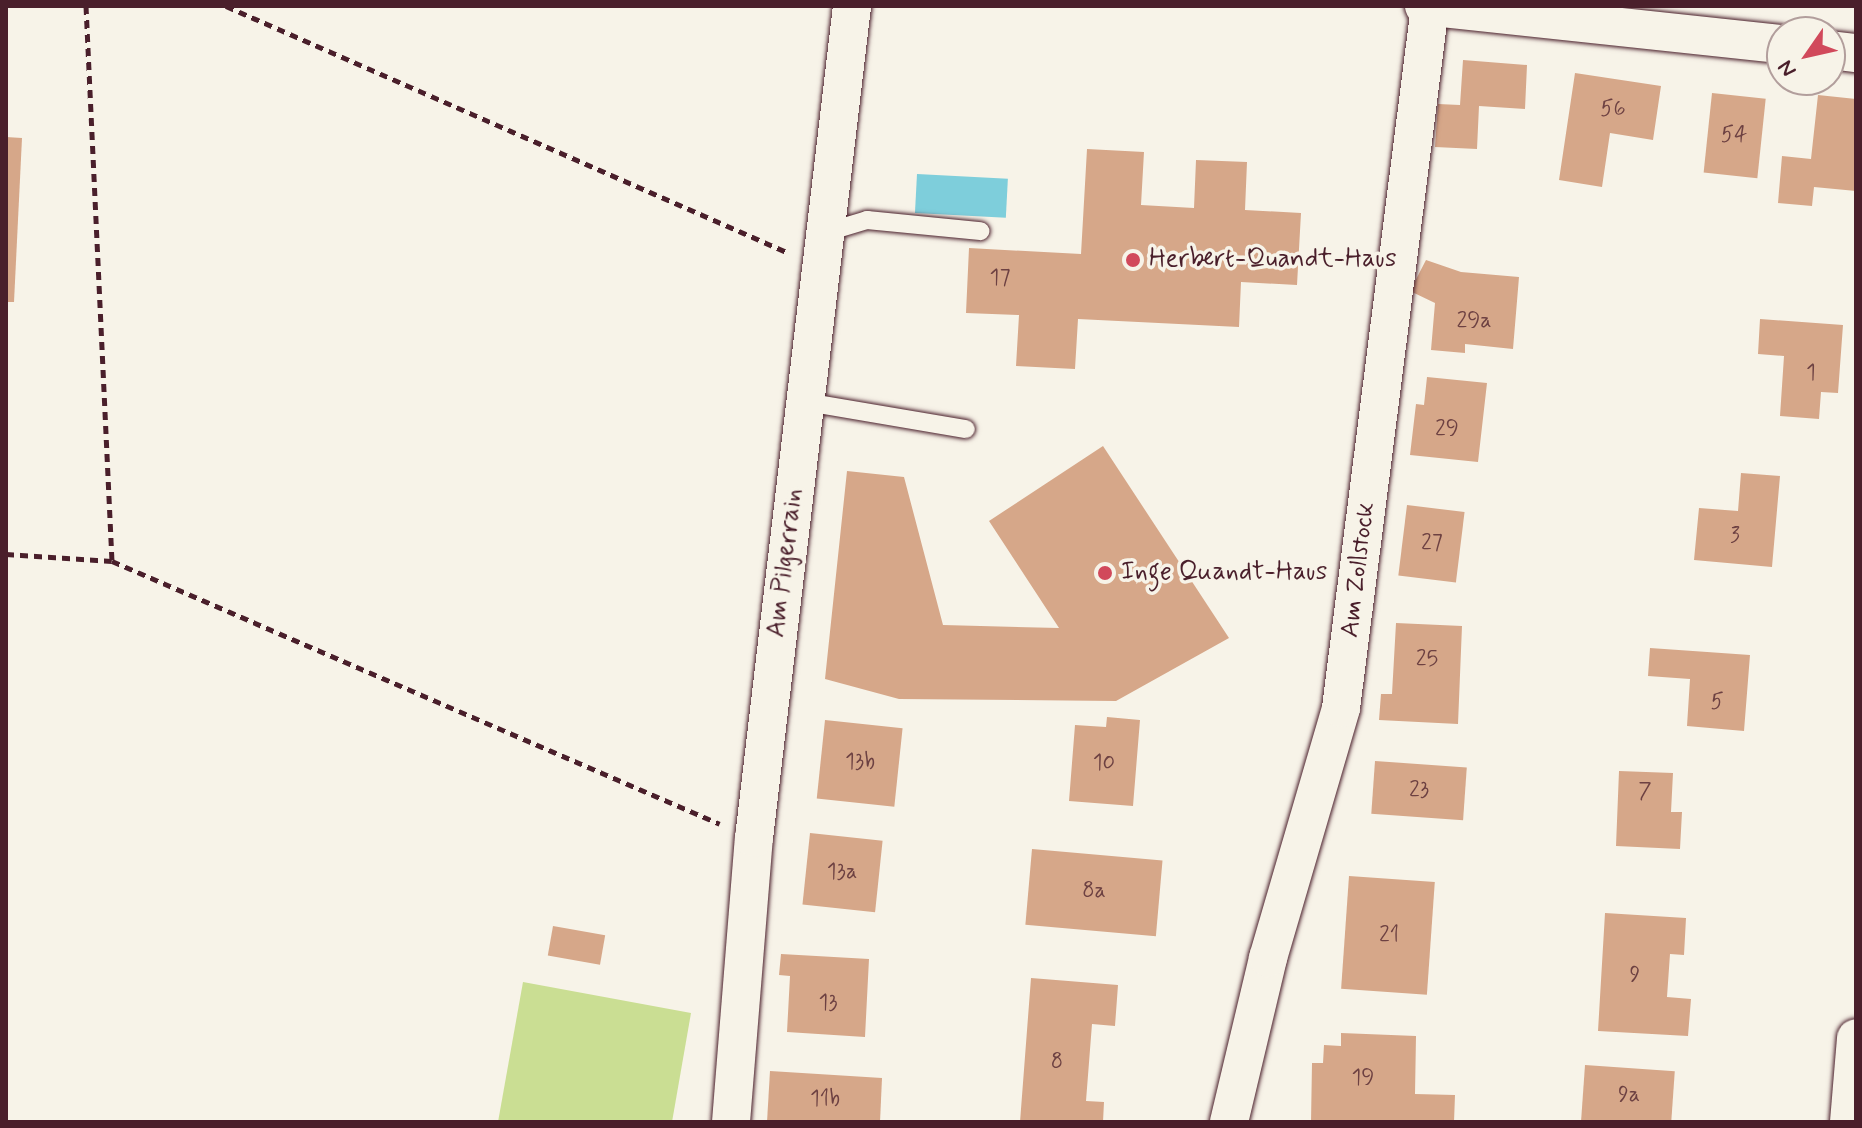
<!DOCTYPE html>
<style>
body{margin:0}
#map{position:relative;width:1862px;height:1128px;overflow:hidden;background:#f7f3e8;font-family:Mynerve,sans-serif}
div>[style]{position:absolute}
.green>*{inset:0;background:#cade93}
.water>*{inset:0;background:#7ecedb;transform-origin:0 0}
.building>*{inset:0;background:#d6a789;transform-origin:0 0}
.path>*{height:5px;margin-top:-2.5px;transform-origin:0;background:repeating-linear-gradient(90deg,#4a1f2b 0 8px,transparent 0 14px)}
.roads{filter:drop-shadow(0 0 2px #4a1f2b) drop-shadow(0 0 2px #4a1f2b)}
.service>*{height:18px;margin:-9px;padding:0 9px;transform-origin:9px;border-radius:9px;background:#f7f3e8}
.minor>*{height:38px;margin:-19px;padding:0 19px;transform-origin:19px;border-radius:19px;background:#f7f3e8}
.dots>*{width:22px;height:22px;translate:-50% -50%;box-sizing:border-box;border:4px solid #f7f3e8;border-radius:50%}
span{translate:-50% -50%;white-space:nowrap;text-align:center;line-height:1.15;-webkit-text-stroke:7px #f7f3e8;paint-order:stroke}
.number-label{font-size:22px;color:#6d4142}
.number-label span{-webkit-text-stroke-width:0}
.poi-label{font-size:26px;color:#4a1f2b}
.left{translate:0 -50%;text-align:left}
.street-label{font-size:26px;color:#4a1f2b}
.frame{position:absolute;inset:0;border:8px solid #4a1f2b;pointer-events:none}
.north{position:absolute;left:1766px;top:16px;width:80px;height:80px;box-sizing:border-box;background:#f7f3e8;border:2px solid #b29e9c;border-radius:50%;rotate:236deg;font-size:22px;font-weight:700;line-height:32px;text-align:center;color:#4a1f2b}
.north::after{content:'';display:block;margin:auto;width:28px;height:36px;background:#d1495b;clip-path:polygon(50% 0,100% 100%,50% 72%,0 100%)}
</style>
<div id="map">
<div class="green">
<i style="clip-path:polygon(523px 982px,691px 1013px,672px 1122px,498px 1122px)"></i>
</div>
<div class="water">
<i style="left:917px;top:174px;width:91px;height:39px;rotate:3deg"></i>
</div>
<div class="building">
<i style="clip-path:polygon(1463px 60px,1527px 65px,1525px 109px,1479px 106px,1477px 149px,1435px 147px,1438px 104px,1460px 105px)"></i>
<i style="clip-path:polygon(1575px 73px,1661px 86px,1653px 140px,1610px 133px,1602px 187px,1559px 180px)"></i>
<i style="left:1712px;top:93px;width:54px;height:80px;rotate:6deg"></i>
<i style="clip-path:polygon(1818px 95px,1856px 99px,1856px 191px,1814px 187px,1812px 206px,1778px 203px,1782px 156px,1811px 159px)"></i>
<i style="clip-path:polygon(6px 137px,22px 138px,14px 302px,6px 302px)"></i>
<i style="clip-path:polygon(1087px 149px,1144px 152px,1141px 205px,1194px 208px,1196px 160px,1247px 162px,1245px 210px,1301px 213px,1297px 285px,1241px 282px,1239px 327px,1078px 319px,1075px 369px,1016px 366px,1019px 315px,966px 313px,969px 248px,1081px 254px)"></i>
<i style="clip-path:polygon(1426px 260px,1461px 272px,1519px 277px,1513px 349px,1465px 344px,1465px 353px,1431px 350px,1435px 303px,1410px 291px)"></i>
<i style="clip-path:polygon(1760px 319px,1843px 325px,1838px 393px,1821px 392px,1819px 419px,1780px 416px,1784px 356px,1758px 354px)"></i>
<i style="clip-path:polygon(1427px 377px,1487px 383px,1478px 462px,1410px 455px,1416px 404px,1424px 405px)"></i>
<i style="clip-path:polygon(1103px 446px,1229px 638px,1116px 701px,899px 699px,825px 679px,847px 471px,904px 477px,943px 625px,1059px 628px,989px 521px)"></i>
<i style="clip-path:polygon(1741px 473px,1780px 476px,1772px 567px,1694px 560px,1699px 508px,1738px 511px)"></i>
<i style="left:1407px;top:505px;width:58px;height:71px;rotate:7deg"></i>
<i style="clip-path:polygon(1396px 623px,1462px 626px,1458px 724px,1379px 720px,1381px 694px,1392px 694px)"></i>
<i style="clip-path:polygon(1650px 648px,1750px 655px,1744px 731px,1687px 726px,1690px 679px,1648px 676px)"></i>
<i style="clip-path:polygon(1107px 717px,1140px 720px,1133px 806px,1069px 801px,1075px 725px,1106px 727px)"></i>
<i style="left:825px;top:720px;width:78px;height:79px;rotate:6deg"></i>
<i style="left:1375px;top:761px;width:92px;height:53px;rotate:4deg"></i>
<i style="clip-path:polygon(1619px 771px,1673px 773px,1671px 812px,1682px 812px,1680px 849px,1616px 846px)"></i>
<i style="left:810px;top:833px;width:73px;height:72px;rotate:6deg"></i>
<i style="left:1032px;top:849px;width:131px;height:76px;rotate:5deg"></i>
<i style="left:1349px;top:876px;width:86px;height:113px;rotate:4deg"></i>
<i style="clip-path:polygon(1605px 913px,1686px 918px,1684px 955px,1670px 954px,1667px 997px,1691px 999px,1688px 1036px,1598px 1031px)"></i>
<i style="left:553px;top:926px;width:53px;height:30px;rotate:10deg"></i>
<i style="clip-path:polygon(781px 954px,869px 959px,865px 1037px,787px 1032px,790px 976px,779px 975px)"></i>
<i style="clip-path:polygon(1031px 978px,1118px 985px,1115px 1026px,1092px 1024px,1086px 1101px,1104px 1102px,1103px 1122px,1020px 1122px)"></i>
<i style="clip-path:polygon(1341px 1033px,1416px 1036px,1415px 1094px,1455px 1095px,1454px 1122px,1311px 1122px,1312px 1063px,1323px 1063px,1324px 1045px,1341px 1046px)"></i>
<i style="left:1585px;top:1065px;width:90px;height:57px;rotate:4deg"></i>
<i style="clip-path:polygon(770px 1071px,882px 1078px,880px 1122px,767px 1122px)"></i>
</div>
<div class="path">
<i style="left:86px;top:6px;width:556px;rotate:87.32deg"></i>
<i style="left:226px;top:6px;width:615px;rotate:23.69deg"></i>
<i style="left:6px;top:554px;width:106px;rotate:3.8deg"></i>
<i style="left:112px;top:561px;width:662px;rotate:23.39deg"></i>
</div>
<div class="roads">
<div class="service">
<i style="left:824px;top:233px;width:45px;rotate:-16.8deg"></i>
<i style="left:867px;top:220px;width:114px;rotate:5.6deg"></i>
<i style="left:806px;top:402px;width:162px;rotate:9.6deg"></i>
</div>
<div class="minor">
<i style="left:1424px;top:6px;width:360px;rotate:6.1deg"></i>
<i style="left:1830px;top:50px;width:26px;rotate:7deg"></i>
<i style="left:731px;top:1122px;width:285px;rotate:-85.4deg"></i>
<i style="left:754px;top:838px;width:838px;rotate:-83.28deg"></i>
<i style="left:1229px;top:1122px;width:169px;rotate:-76.6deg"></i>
<i style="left:1268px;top:958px;width:260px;rotate:-73.7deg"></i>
<i style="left:1341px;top:708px;width:708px;rotate:-82.77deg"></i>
<i style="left:1849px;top:1122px;width:84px;rotate:-85.2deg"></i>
</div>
</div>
<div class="dots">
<i style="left:1133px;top:260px;background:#d1495b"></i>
<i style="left:1105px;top:573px;background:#d1495b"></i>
</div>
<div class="number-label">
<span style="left:1613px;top:110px">56</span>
<span style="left:1734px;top:136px">54</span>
<span style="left:1000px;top:279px">17</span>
<span style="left:1474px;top:322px">29a</span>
<span style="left:1811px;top:374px">1</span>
<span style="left:1447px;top:430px">29</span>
<span style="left:1735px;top:537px">3</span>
<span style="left:1432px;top:544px">27</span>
<span style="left:1427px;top:660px">25</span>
<span style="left:1717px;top:703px">5</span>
<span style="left:860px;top:763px">13b</span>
<span style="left:1104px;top:764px">10</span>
<span style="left:1419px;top:791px">23</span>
<span style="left:1645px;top:793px">7</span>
<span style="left:842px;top:873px">13a</span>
<span style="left:1094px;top:892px">8a</span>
<span style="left:1389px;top:936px">21</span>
<span style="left:1635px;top:976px">9</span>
<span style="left:828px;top:1004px">13</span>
<span style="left:1057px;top:1063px">8</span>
<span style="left:1363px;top:1079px">19</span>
<span style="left:1629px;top:1096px">9a</span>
<span style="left:825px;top:1100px">11b</span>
</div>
<div class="poi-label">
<span class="left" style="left:1149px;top:260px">Herbert-Quandt-Haus</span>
<span class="left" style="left:1121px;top:573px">Inge Quandt-Haus</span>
</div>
<div class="street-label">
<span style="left:786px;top:563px;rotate:-83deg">Am Pilgerrain</span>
<span style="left:1359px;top:570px;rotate:-83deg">Am Zollstock</span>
</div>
<div class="frame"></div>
<div class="north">N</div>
</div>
